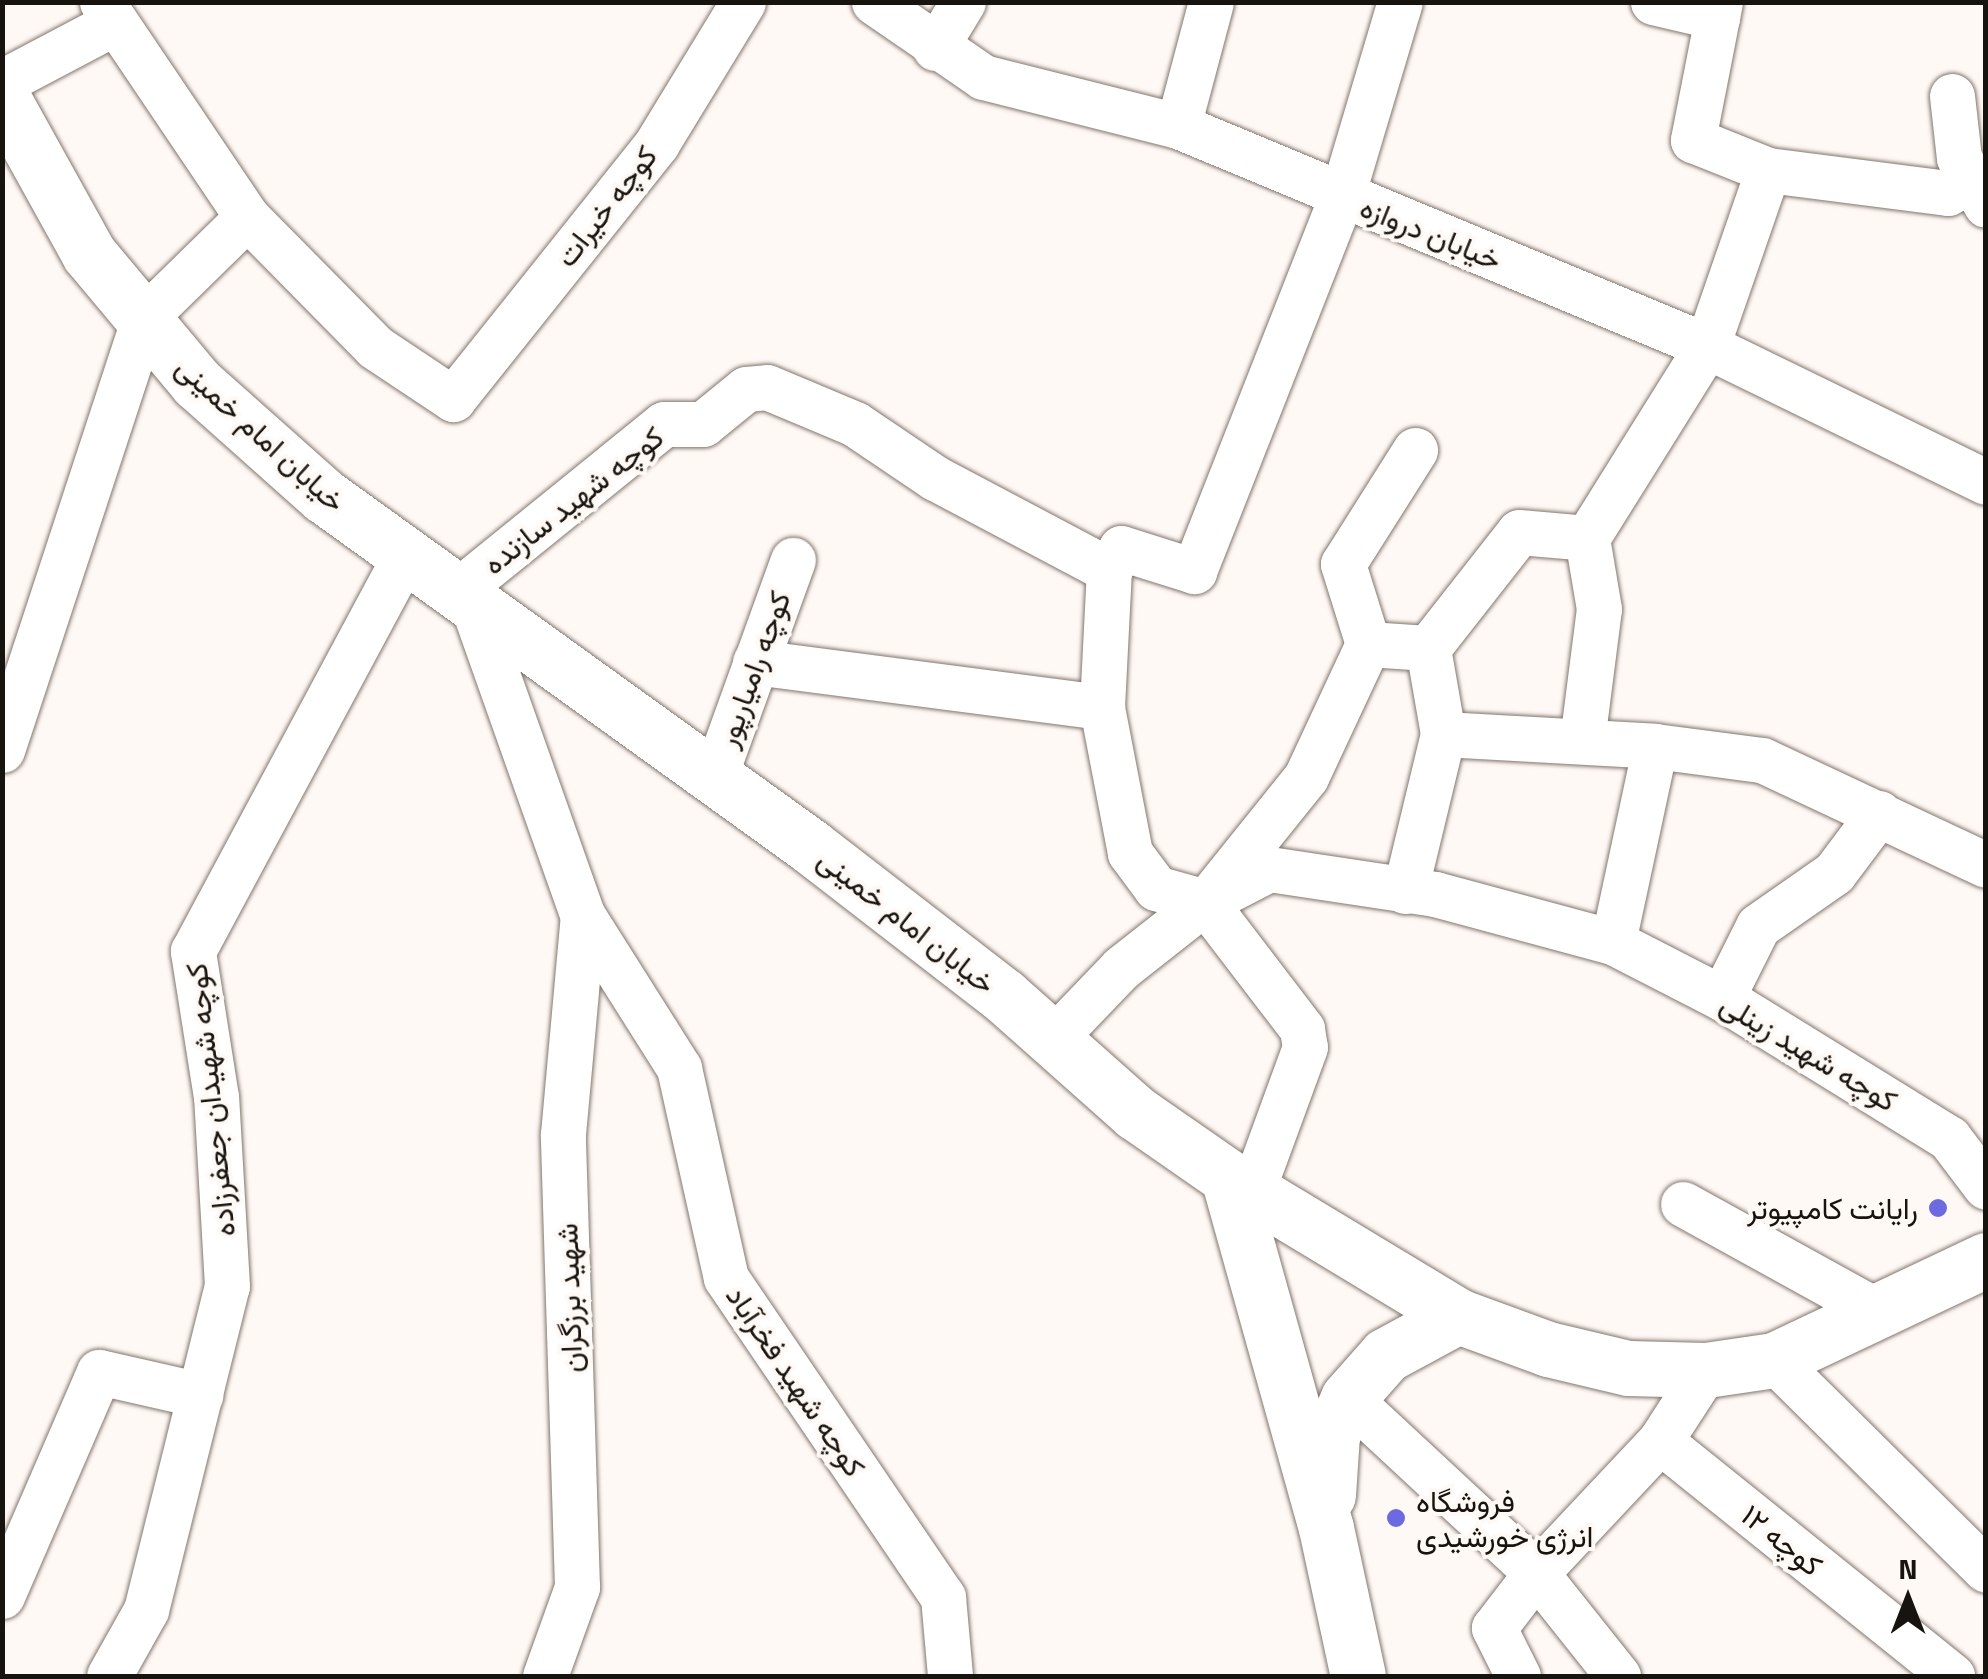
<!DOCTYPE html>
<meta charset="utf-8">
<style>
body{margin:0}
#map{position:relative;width:1988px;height:1679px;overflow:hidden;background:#fff9f5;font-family:"Titillium Web",Vazirmatn,sans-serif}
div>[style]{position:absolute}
.roads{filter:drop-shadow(0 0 2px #82766c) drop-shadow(0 0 2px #82766c)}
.minor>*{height:45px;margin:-22.5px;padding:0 22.5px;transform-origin:22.5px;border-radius:22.5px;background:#fff}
.tertiary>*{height:55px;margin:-27.5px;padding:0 27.5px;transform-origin:27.5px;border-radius:27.5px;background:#fff}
.dots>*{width:28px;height:28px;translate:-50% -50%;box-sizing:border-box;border:5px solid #fff9f5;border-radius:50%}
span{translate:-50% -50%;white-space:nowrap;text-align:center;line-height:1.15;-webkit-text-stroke:8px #fff9f5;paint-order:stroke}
.street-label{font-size:30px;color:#17130f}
.poi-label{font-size:30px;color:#17130f}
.right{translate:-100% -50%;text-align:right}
.left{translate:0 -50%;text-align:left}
.frame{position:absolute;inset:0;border:5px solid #17130f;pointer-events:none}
.north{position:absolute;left:1858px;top:1549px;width:100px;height:100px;-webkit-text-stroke:8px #fff9f5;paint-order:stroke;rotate:0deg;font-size:28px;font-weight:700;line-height:40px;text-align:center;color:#17130f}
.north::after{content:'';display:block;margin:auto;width:35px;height:45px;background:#17130f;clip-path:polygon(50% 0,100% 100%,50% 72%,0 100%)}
</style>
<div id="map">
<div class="roads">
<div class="minor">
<i style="left:102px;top:2px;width:259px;rotate:56deg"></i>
<i style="left:247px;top:217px;width:182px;rotate:45.4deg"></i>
<i style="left:375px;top:347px;width:94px;rotate:33.7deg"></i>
<i style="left:453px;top:399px;width:327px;rotate:-51.4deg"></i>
<i style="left:657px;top:143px;width:165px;rotate:-58.6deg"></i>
<i style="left:874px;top:2px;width:132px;rotate:34.5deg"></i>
<i style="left:983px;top:77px;width:201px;rotate:14.1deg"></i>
<i style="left:1178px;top:126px;width:573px;rotate:22.58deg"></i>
<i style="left:1707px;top:346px;width:310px;rotate:26deg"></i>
<i style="left:1653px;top:2px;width:66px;rotate:13.2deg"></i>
<i style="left:1720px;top:2px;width:141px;rotate:101.1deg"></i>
<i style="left:1693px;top:140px;width:81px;rotate:21.8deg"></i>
<i style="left:1768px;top:170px;width:181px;rotate:7.3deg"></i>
<i style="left:1948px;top:193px;width:26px;rotate:-31deg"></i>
<i style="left:935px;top:48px;width:54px;rotate:-58.7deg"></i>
<i style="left:2px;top:82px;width:127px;rotate:-27.8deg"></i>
<i style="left:1952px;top:96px;width:62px;rotate:83.6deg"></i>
<i style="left:1959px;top:158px;width:54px;rotate:60.1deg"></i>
<i style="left:1178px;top:126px;width:128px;rotate:-75.1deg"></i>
<i style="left:454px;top:594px;width:270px;rotate:-39deg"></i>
<i style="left:664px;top:424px;width:39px"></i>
<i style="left:703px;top:424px;width:55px;rotate:-39.1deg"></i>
<i style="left:746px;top:389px;width:21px;rotate:-5deg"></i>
<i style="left:767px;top:387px;width:95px;rotate:22.8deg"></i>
<i style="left:855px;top:424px;width:97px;rotate:34deg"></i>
<i style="left:935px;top:478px;width:197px;rotate:27.9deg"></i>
<i style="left:474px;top:609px;width:326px;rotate:70.5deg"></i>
<i style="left:583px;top:916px;width:180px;rotate:57.7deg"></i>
<i style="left:679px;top:1068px;width:215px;rotate:77.4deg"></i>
<i style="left:726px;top:1278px;width:386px;rotate:55.8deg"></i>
<i style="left:943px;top:1597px;width:79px;rotate:84.9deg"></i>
<i style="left:1368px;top:644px;width:84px;rotate:-107.4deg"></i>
<i style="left:1343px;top:564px;width:135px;rotate:-57.7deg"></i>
<i style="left:755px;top:662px;width:350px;rotate:7.4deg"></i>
<i style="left:1443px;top:734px;width:212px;rotate:3.2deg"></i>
<i style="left:1655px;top:746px;width:108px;rotate:7.5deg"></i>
<i style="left:1762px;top:760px;width:247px;rotate:25.1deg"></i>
<i style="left:1582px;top:741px;width:133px;rotate:-82.7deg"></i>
<i style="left:1599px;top:609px;width:72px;rotate:-99.6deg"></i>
<i style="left:2px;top:750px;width:455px;rotate:-71.8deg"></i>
<i style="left:144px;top:318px;width:144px;rotate:-44.4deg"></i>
<i style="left:714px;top:778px;width:232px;rotate:-70.1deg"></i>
<i style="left:1216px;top:889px;width:144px;rotate:-51.2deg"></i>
<i style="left:1306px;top:777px;width:147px;rotate:-65deg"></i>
<i style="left:1368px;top:644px;width:60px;rotate:3.8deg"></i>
<i style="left:1428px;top:648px;width:147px;rotate:-51.9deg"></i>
<i style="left:1519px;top:532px;width:68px;rotate:5deg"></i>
<i style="left:1587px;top:538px;width:226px;rotate:-58deg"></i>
<i style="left:1707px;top:346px;width:186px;rotate:-70.9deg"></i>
<i style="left:1405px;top:891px;width:162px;rotate:-76.4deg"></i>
<i style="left:1443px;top:734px;width:87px;rotate:-99.9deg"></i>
<i style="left:1205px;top:902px;width:51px;rotate:-164.1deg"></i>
<i style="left:1156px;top:888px;width:44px;rotate:-126.6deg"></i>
<i style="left:1130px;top:853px;width:149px;rotate:-100.9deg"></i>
<i style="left:1102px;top:707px;width:137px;rotate:-87.1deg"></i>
<i style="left:1109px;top:570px;width:25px;rotate:-61deg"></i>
<i style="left:1121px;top:548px;width:77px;rotate:17.5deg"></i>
<i style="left:1194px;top:571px;width:403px;rotate:-68.5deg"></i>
<i style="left:1342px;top:196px;width:202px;rotate:-73.4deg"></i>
<i style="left:1205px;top:902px;width:160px;rotate:52.6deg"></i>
<i style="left:1302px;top:1029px;width:18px;rotate:81deg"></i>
<i style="left:1305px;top:1047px;width:154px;rotate:110.1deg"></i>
<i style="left:1613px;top:942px;width:200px;rotate:-77.9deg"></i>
<i style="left:1722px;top:998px;width:80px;rotate:-63.4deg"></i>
<i style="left:1758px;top:926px;width:93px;rotate:-34.9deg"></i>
<i style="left:1834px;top:873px;width:75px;rotate:-53.1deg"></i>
<i style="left:1053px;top:1039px;width:98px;rotate:-46.2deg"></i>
<i style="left:1121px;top:968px;width:107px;rotate:-38.2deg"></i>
<i style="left:1205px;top:902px;width:72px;rotate:-27.3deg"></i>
<i style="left:1269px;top:869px;width:168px;rotate:8.6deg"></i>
<i style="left:1435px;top:894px;width:184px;rotate:15.1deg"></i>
<i style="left:1613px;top:942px;width:123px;rotate:27.2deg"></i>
<i style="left:1722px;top:998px;width:267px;rotate:31.7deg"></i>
<i style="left:1949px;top:1138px;width:61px;rotate:52.9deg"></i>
<i style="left:1683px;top:1204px;width:222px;rotate:28.9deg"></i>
<i style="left:1774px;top:1360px;width:298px;rotate:44.7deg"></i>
<i style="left:1348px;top:1398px;width:257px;rotate:42.9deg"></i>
<i style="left:1536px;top:1573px;width:132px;rotate:51.5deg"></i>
<i style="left:1660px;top:1441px;width:375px;rotate:38.8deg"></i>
<i style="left:2px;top:1596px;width:244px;rotate:-66.6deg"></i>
<i style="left:99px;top:1372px;width:104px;rotate:12.8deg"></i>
<i style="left:109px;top:1676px;width:76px;rotate:-60.7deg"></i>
<i style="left:146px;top:1610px;width:334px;rotate:-76deg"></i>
<i style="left:227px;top:1286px;width:189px;rotate:-93.3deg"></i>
<i style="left:216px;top:1097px;width:148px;rotate:-99deg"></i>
<i style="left:193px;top:951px;width:447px;rotate:-61.8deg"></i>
<i style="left:545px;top:1676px;width:95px;rotate:-70.2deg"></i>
<i style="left:577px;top:1587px;width:453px;rotate:-91.8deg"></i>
<i style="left:563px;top:1134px;width:219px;rotate:-84.8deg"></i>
<i style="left:1518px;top:1676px;width:54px;rotate:-116.6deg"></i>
<i style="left:1494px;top:1628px;width:69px;rotate:-52.6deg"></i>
<i style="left:1536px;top:1573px;width:181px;rotate:-46.8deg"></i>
<i style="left:1660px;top:1441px;width:85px;rotate:-57.1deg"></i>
</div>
<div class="tertiary">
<i style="left:2px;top:97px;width:179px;rotate:61deg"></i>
<i style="left:89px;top:254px;width:168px;rotate:50.1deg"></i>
<i style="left:197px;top:383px;width:170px;rotate:41.7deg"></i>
<i style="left:324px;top:496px;width:599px;rotate:35.76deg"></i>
<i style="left:810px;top:846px;width:245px;rotate:37.7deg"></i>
<i style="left:1004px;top:996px;width:176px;rotate:41.6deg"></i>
<i style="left:1136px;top:1113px;width:112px;rotate:34.8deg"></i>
<i style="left:1228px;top:1177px;width:269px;rotate:31.1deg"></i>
<i style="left:1458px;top:1316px;width:96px;rotate:20.1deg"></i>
<i style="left:1548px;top:1349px;width:82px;rotate:13.4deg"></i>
<i style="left:1628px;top:1368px;width:78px;rotate:1.5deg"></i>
<i style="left:1706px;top:1370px;width:69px;rotate:-8.4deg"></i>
<i style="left:1774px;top:1360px;width:234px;rotate:-25.3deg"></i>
<i style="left:1228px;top:1177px;width:364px;rotate:74.4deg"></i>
<i style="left:1326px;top:1528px;width:151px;rotate:77.8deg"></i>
<i style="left:1328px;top:1495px;width:60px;rotate:-86.2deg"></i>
<i style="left:1332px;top:1435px;width:40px;rotate:-66.6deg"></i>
<i style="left:1348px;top:1398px;width:57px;rotate:-48.5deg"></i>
<i style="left:1386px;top:1355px;width:82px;rotate:-28.4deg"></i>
</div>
</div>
<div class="dots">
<i style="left:1938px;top:1208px;background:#6b6ae3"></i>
<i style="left:1396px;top:1518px;background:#6b6ae3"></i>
</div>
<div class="street-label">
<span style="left:606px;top:206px;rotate:-52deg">کوچه خیرات</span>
<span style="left:1431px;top:233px;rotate:22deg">خیابان دروازه</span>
<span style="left:261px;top:434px;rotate:42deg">خیابان امام خمینی</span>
<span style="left:573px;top:500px;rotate:-38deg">کوچه شهید سازنده</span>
<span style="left:753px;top:669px;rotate:-70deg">کوچه رامیارپور</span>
<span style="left:907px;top:921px;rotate:38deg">خیابان امام خمینی</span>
<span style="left:1809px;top:1052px;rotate:31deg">کوچه شهید زینلی</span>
<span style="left:210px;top:1100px;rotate:-96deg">کوچه شهیدان جعفرزاده</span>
<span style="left:569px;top:1298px;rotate:-92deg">شهید برزگران</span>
<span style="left:796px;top:1381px;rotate:56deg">کوچه شهید فخرآباد</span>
<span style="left:1782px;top:1540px;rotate:39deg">کوچه ۱۲</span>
</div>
<div class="poi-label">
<span class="right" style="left:1918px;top:1208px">رایانت کامپیوتر</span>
<span class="left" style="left:1416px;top:1518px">فروشگاه<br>انرژی خورشیدی</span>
</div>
<div class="frame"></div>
<div class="north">N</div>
</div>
